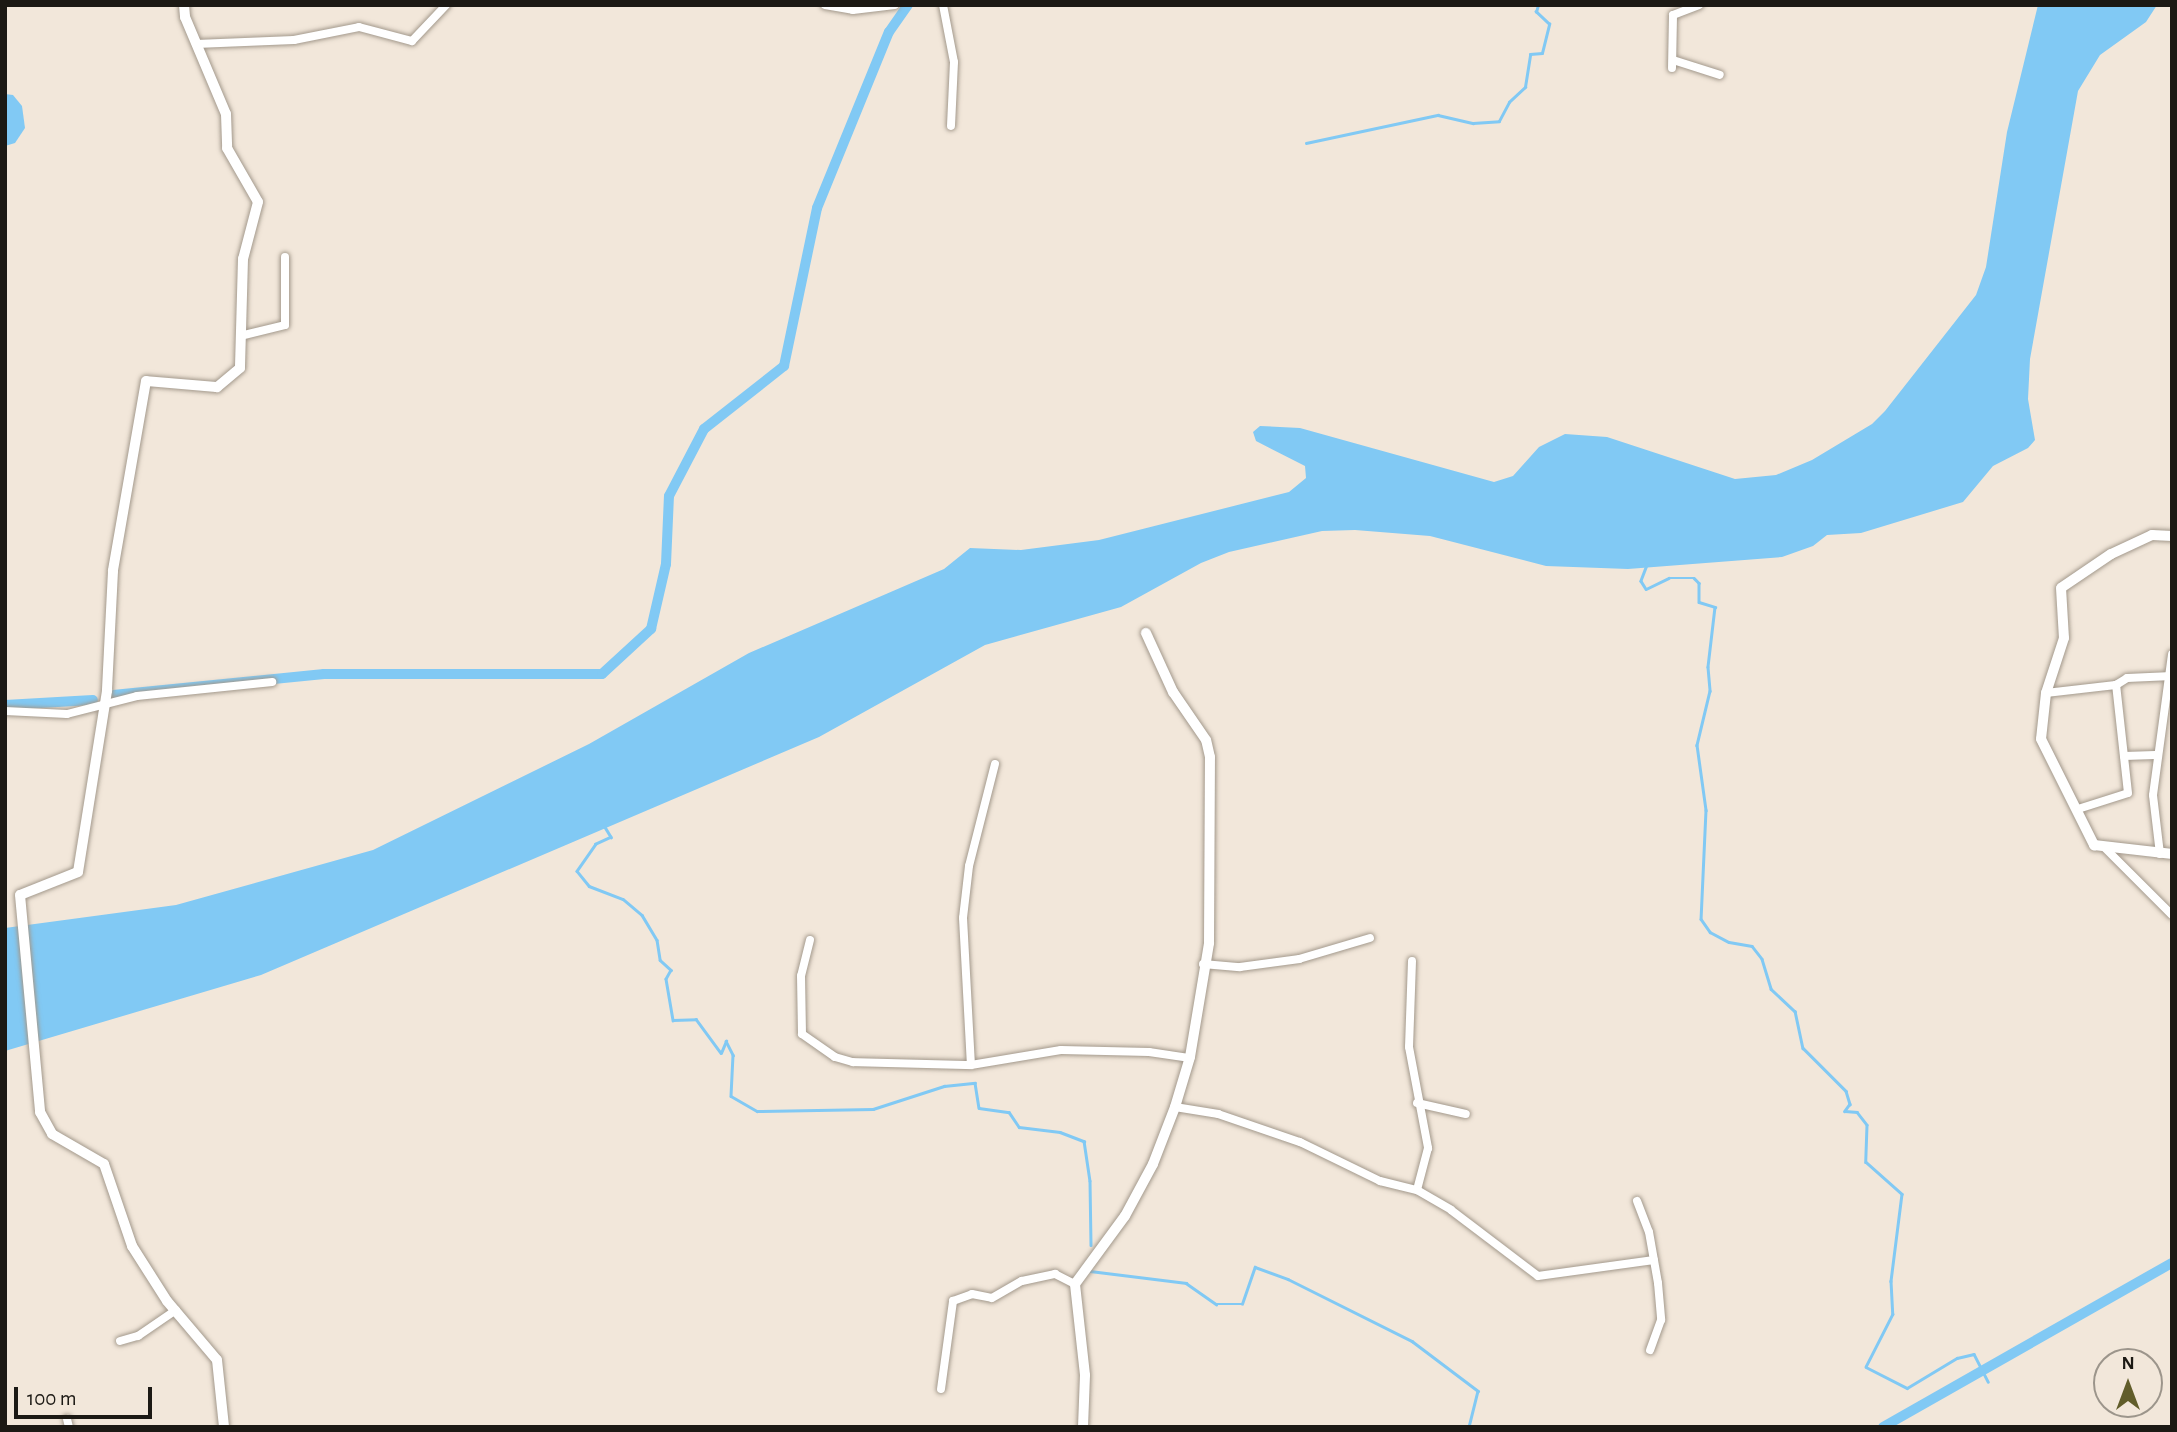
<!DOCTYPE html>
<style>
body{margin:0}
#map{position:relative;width:2177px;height:1432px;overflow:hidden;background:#f2e7da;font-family:"Alegreya Sans",sans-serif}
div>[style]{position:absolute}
.water>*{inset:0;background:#81c9f4}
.stream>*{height:2.5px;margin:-1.25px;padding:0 1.25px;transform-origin:1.25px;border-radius:1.25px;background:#81c9f4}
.canal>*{height:10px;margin:-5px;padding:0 5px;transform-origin:5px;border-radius:5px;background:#81c9f4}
.roads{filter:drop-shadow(0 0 2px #a3998c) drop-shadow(0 0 2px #a3998c)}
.street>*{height:8px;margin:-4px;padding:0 4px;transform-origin:4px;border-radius:4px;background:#fff}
.secondary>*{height:10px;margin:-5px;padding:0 5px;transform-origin:5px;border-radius:5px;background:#fff}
span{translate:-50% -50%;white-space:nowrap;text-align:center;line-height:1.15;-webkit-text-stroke:5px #f2e7da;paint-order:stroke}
.frame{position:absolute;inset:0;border:7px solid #1c1914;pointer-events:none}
.north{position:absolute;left:2093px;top:1348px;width:70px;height:70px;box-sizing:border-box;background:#f2e7da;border:2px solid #9c958b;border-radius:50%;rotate:0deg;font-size:19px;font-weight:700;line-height:28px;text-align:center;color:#1c1914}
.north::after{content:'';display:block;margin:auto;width:24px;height:32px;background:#615d2a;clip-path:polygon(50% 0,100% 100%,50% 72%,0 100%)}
.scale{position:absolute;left:14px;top:1387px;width:138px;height:32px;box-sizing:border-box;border:4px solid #1c1914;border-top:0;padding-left:9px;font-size:21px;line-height:24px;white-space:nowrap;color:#1c1914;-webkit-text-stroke:5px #f2e7da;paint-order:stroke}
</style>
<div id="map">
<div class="water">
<i style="clip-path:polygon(2038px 5px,2157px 5px,2146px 22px,2100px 55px,2078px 91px,2030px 359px,2028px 399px,2035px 440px,2028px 448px,1993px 466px,1963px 502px,1861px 533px,1827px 535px,1813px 546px,1782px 557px,1628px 569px,1546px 566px,1430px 536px,1355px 530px,1322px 531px,1229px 552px,1201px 563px,1121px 607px,985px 645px,819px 737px,261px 975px,5px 1051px,5px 928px,176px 905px,373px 850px,589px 744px,749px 653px,944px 569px,970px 548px,1021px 550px,1099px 540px,1289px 492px,1306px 478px,1305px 466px,1256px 441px,1253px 432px,1260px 426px,1300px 428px,1494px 482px,1513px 476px,1539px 447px,1565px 434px,1607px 437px,1735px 479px,1776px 475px,1812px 460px,1872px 424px,1885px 411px,1976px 295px,1986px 267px,2007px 132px)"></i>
<i style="clip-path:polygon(5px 94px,13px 95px,22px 106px,25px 128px,15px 143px,5px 146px)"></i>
</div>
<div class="stream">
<i style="left:1306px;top:143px;width:135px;rotate:-12deg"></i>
<i style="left:1438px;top:115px;width:36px;rotate:13deg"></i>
<i style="left:1473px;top:123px;width:26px;rotate:-4deg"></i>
<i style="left:1499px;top:121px;width:21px;rotate:-62deg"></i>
<i style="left:1509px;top:102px;width:22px;rotate:-43deg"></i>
<i style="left:1525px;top:87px;width:33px;rotate:-81deg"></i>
<i style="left:1530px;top:54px;width:12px;rotate:-5deg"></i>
<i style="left:1542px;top:53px;width:30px;rotate:-76deg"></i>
<i style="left:1549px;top:24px;width:18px;rotate:-137deg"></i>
<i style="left:1536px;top:12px;width:7px;rotate:-74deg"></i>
<i style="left:1647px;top:565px;width:17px;rotate:111deg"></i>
<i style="left:1641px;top:581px;width:9px;rotate:58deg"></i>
<i style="left:1646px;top:589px;width:25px;rotate:-26deg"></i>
<i style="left:1669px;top:578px;width:25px"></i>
<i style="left:1694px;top:578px;width:7px;rotate:45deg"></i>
<i style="left:1699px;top:583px;width:19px;rotate:90deg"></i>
<i style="left:1699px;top:602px;width:17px;rotate:17deg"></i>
<i style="left:1715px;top:607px;width:60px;rotate:96.7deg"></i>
<i style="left:1708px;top:667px;width:24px;rotate:85deg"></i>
<i style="left:1710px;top:691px;width:56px;rotate:103.5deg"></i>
<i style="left:1697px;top:745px;width:66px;rotate:82.1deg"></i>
<i style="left:1706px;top:810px;width:109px;rotate:92.6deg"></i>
<i style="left:1701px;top:919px;width:16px;rotate:55deg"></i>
<i style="left:1710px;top:932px;width:21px;rotate:28deg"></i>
<i style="left:1729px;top:942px;width:23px;rotate:10deg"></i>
<i style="left:1752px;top:946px;width:16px;rotate:52deg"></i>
<i style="left:1762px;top:959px;width:31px;rotate:73deg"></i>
<i style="left:1771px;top:989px;width:33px;rotate:43deg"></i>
<i style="left:1795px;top:1011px;width:38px;rotate:78deg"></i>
<i style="left:1803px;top:1048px;width:61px;rotate:45deg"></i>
<i style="left:1846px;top:1091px;width:14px;rotate:73deg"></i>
<i style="left:1850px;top:1104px;width:9px;rotate:126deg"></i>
<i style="left:1845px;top:1111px;width:12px;rotate:5deg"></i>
<i style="left:1857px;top:1112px;width:16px;rotate:52deg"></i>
<i style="left:1867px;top:1125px;width:37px;rotate:92deg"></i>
<i style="left:1866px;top:1162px;width:48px;rotate:41.6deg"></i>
<i style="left:1902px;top:1194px;width:88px;rotate:97.2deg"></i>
<i style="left:1891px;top:1281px;width:33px;rotate:87deg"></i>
<i style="left:1893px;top:1314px;width:59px;rotate:117deg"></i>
<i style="left:1866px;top:1367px;width:46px;rotate:27.1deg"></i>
<i style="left:1907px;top:1388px;width:58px;rotate:-31deg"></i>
<i style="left:1957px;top:1358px;width:17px;rotate:-13deg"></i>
<i style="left:1974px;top:1354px;width:31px;rotate:63deg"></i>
<i style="left:605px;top:827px;width:12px;rotate:59deg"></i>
<i style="left:611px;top:837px;width:17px;rotate:155deg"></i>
<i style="left:596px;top:844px;width:33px;rotate:125deg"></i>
<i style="left:577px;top:871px;width:19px;rotate:51deg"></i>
<i style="left:589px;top:886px;width:36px;rotate:21deg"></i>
<i style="left:623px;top:899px;width:25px;rotate:40deg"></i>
<i style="left:642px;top:915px;width:29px;rotate:59deg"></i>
<i style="left:657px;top:940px;width:20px;rotate:81deg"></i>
<i style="left:660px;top:960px;width:15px;rotate:42deg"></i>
<i style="left:671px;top:970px;width:10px;rotate:119deg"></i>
<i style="left:666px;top:979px;width:42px;rotate:80.3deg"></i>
<i style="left:673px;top:1020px;width:23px;rotate:-2deg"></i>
<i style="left:696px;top:1019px;width:42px;rotate:53.7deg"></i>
<i style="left:721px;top:1053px;width:13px;rotate:-67deg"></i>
<i style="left:726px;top:1041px;width:16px;rotate:63deg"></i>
<i style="left:733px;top:1055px;width:41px;rotate:92.8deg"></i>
<i style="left:731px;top:1096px;width:30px;rotate:30deg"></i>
<i style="left:757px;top:1111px;width:116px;rotate:-1deg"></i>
<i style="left:873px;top:1109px;width:75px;rotate:-17.9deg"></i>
<i style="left:944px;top:1086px;width:31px;rotate:-6deg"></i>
<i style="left:975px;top:1083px;width:25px;rotate:81deg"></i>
<i style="left:979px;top:1108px;width:30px;rotate:8deg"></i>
<i style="left:1009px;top:1112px;width:18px;rotate:56deg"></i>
<i style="left:1019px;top:1127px;width:41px;rotate:7deg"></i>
<i style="left:1060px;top:1132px;width:26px;rotate:21deg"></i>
<i style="left:1084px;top:1141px;width:40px;rotate:81.5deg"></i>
<i style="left:1090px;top:1181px;width:64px;rotate:89.1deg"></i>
<i style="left:1090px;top:1271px;width:97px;rotate:7.1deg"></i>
<i style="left:1186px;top:1283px;width:37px;rotate:35deg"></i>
<i style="left:1216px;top:1304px;width:26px"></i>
<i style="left:1242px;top:1304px;width:39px;rotate:-71deg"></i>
<i style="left:1255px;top:1267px;width:35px;rotate:20deg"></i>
<i style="left:1288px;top:1279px;width:139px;rotate:26.6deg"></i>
<i style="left:1412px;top:1341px;width:83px;rotate:37.1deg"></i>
<i style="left:1478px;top:1391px;width:37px;rotate:104deg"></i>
</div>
<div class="canal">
<i style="left:113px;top:695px;width:212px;rotate:-5.7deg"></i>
<i style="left:324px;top:674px;width:278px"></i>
<i style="left:602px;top:674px;width:67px;rotate:-42.6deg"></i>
<i style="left:651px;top:629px;width:67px;rotate:-77deg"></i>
<i style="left:666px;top:564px;width:68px;rotate:-87.5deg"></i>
<i style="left:669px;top:496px;width:76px;rotate:-62.4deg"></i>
<i style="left:704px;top:429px;width:102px;rotate:-38.2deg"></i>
<i style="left:784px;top:366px;width:161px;rotate:-78.2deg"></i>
<i style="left:817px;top:208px;width:190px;rotate:-67.8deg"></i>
<i style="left:889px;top:32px;width:33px;rotate:-55deg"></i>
<i style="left:5px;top:705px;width:88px;rotate:-3.3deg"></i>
<i style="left:1883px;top:1427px;width:332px;rotate:-29.6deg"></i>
</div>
<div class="roads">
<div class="street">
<i style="left:825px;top:5px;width:28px;rotate:10deg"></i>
<i style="left:853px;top:10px;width:42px;rotate:-6.8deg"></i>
<i style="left:943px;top:5px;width:58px;rotate:79.1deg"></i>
<i style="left:954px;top:62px;width:64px;rotate:92.7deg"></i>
<i style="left:196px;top:44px;width:98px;rotate:-2.3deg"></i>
<i style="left:294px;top:40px;width:66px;rotate:-11.3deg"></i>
<i style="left:359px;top:27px;width:55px;rotate:14.8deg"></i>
<i style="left:412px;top:41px;width:50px;rotate:-46.6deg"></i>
<i style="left:1673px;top:60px;width:49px;rotate:17.7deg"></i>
<i style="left:1672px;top:68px;width:53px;rotate:-88.9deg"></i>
<i style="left:1673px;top:15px;width:28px;rotate:-21deg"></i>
<i style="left:240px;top:336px;width:46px;rotate:-13.7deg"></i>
<i style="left:285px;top:325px;width:68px;rotate:-90deg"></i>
<i style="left:2046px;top:693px;width:70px;rotate:-6.5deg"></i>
<i style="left:2116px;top:685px;width:13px;rotate:-32deg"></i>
<i style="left:2127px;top:678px;width:45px;rotate:-2.5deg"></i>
<i style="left:5px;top:711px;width:62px;rotate:2.8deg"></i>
<i style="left:67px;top:714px;width:72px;rotate:-14.4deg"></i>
<i style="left:137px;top:696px;width:136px;rotate:-5.9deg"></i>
<i style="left:2124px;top:756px;width:31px;rotate:-2deg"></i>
<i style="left:995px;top:764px;width:105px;rotate:104.3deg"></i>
<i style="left:969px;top:866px;width:52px;rotate:96.6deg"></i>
<i style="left:963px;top:918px;width:147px;rotate:86.9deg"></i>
<i style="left:971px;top:1065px;width:91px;rotate:-9.5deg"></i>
<i style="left:1061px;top:1050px;width:88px;rotate:1.3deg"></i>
<i style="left:1149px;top:1052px;width:40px;rotate:8.5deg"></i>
<i style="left:2078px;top:809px;width:52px;rotate:-17.7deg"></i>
<i style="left:2128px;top:793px;width:109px;rotate:-96.3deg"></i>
<i style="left:2104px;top:847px;width:96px;rotate:45deg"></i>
<i style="left:2160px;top:854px;width:59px;rotate:-96.8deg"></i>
<i style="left:2153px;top:795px;width:142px;rotate:-82.3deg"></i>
<i style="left:810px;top:940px;width:37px;rotate:104deg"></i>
<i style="left:801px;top:976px;width:58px;rotate:89deg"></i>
<i style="left:802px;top:1034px;width:40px;rotate:34.9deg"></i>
<i style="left:835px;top:1057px;width:19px;rotate:16deg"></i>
<i style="left:853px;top:1062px;width:118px;rotate:1.5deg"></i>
<i style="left:1412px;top:961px;width:86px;rotate:92deg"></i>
<i style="left:1409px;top:1047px;width:103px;rotate:79.3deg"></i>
<i style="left:1428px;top:1148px;width:43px;rotate:104.7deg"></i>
<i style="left:1203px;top:964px;width:37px;rotate:5deg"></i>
<i style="left:1240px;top:967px;width:60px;rotate:-7.7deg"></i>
<i style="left:1299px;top:959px;width:74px;rotate:-16.5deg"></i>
<i style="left:1417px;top:1103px;width:50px;rotate:12.7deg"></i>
<i style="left:1175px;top:1107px;width:44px;rotate:9.2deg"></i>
<i style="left:1218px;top:1114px;width:87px;rotate:18.9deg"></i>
<i style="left:1300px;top:1142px;width:89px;rotate:26deg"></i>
<i style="left:1380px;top:1181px;width:38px;rotate:14deg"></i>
<i style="left:1417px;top:1190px;width:39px;rotate:30deg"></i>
<i style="left:1451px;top:1210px;width:109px;rotate:37.2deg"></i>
<i style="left:1538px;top:1276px;width:117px;rotate:-7.9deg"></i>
<i style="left:1637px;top:1201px;width:33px;rotate:69deg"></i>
<i style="left:1649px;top:1232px;width:52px;rotate:80deg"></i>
<i style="left:1658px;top:1283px;width:37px;rotate:85deg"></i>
<i style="left:1661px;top:1320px;width:32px;rotate:110deg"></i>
<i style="left:120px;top:1341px;width:19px;rotate:-16deg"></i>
<i style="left:138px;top:1336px;width:46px;rotate:-34.4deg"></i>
<i style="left:941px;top:1389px;width:89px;rotate:-82.2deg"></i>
<i style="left:953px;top:1301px;width:20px;rotate:-20deg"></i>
<i style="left:972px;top:1294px;width:20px;rotate:11deg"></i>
<i style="left:992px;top:1298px;width:34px;rotate:-30deg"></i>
<i style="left:1022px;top:1281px;width:34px;rotate:-12deg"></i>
<i style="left:1055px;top:1274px;width:22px;rotate:27deg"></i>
<i style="left:67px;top:1419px;width:8px;rotate:76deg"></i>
</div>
<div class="secondary">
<i style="left:184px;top:5px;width:12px;rotate:85deg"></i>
<i style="left:185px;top:17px;width:105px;rotate:67.1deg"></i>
<i style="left:226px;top:114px;width:34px;rotate:88deg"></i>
<i style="left:227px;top:148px;width:62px;rotate:60.1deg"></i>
<i style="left:258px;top:202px;width:59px;rotate:104.7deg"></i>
<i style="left:243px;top:259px;width:109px;rotate:91.6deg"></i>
<i style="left:240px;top:368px;width:30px;rotate:140deg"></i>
<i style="left:217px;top:387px;width:71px;rotate:-175.2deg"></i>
<i style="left:146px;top:381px;width:193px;rotate:99.9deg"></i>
<i style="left:113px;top:571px;width:120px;rotate:92.9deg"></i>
<i style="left:107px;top:691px;width:183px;rotate:99.1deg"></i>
<i style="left:78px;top:872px;width:62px;rotate:158.4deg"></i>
<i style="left:20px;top:895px;width:218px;rotate:84.7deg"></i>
<i style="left:40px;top:1112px;width:25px;rotate:61deg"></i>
<i style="left:52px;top:1134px;width:60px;rotate:30deg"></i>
<i style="left:104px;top:1164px;width:87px;rotate:71.1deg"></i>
<i style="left:132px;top:1246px;width:65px;rotate:57.5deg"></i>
<i style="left:167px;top:1301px;width:77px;rotate:49.7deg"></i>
<i style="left:217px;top:1360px;width:67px;rotate:84deg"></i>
<i style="left:2172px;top:536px;width:20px;rotate:-177deg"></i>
<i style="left:2152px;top:535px;width:45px;rotate:155.1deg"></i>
<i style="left:2111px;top:554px;width:60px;rotate:145.8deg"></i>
<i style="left:2061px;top:588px;width:50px;rotate:86.6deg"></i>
<i style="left:2064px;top:638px;width:58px;rotate:108.1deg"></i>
<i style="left:2046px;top:693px;width:46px;rotate:96.2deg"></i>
<i style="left:2041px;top:739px;width:119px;rotate:63.4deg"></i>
<i style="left:2094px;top:845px;width:79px;rotate:6.6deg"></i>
<i style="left:1083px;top:1427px;width:52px;rotate:-87.8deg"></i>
<i style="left:1085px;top:1375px;width:92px;rotate:-96.3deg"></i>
<i style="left:1075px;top:1284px;width:84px;rotate:-53.7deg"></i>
<i style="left:1125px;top:1216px;width:59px;rotate:-61.7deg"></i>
<i style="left:1153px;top:1164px;width:61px;rotate:-68.9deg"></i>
<i style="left:1175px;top:1107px;width:52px;rotate:-73.3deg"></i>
<i style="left:1190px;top:1057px;width:116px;rotate:-80.5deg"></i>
<i style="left:1209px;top:943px;width:186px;rotate:-89.7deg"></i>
<i style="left:1210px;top:757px;width:17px;rotate:-103deg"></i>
<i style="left:1206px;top:740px;width:58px;rotate:-124.5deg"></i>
<i style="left:1173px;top:692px;width:65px;rotate:-114.6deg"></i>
</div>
</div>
<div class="frame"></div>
<div class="north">N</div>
<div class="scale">100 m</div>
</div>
